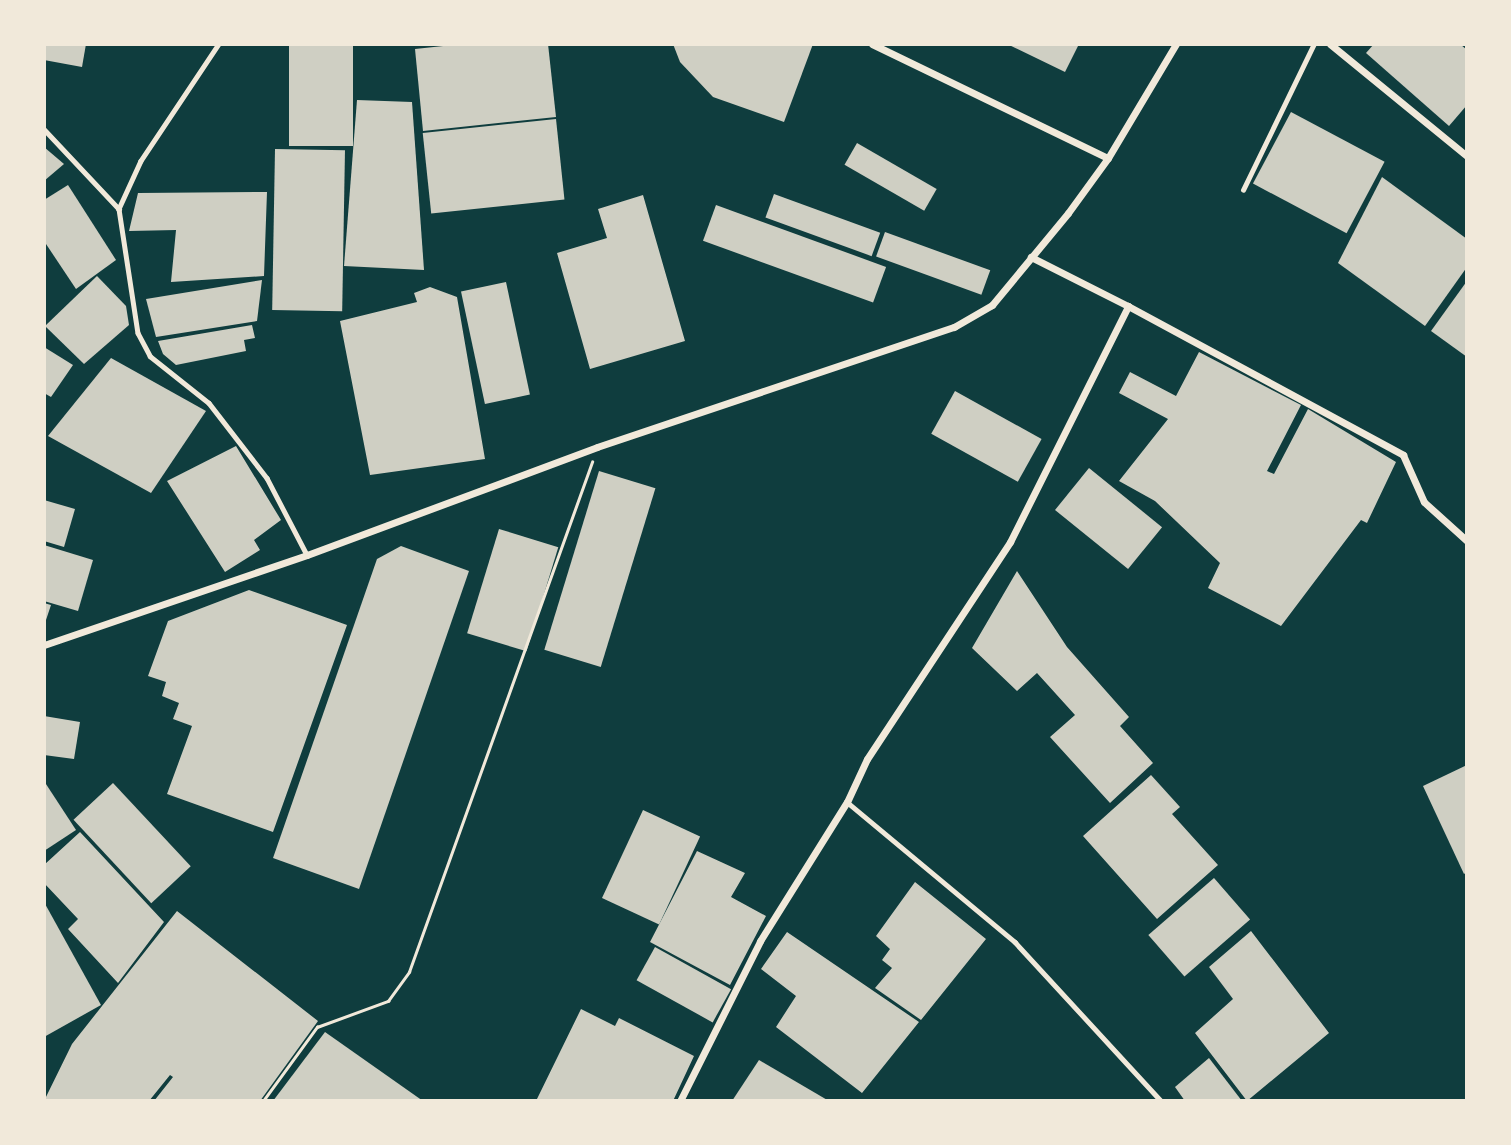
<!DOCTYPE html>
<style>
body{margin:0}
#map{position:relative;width:1511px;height:1145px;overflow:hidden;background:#0f3d3e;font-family:"Fira Sans",sans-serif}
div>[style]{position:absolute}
.building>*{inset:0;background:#cfcfc3;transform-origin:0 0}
.path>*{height:2.5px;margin:-1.25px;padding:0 1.25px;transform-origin:1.25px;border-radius:1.25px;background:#f1e9da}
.service>*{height:4.5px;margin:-2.25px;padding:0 2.25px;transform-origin:2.25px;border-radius:2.25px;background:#f1e9da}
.minor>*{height:7px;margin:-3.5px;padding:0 3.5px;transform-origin:3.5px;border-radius:3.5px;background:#f1e9da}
span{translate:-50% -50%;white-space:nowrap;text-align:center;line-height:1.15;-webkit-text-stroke:5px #f1e9da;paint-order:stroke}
.frame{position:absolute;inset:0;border:46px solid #f1e9da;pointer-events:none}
</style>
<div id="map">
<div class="building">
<i style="clip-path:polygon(44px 44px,86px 44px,82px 67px,44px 60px)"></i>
<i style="left:289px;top:44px;width:64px;height:102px"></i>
<i style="clip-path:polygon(462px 44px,548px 44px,556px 117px,423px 131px,415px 49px)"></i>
<i style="clip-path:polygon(673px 44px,813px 44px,784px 122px,713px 97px,680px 62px)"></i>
<i style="clip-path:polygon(1007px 44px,1079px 44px,1065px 72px)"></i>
<i style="clip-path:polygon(1374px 44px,1460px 44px,1467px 50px,1467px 105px,1449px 126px,1366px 53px)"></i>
<i style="clip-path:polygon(357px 100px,412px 102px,424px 270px,344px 266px)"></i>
<i style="left:1291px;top:112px;width:106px;height:81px;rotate:28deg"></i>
<i style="left:556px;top:119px;width:81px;height:134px;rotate:84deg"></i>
<i style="left:857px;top:143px;width:92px;height:25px;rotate:30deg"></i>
<i style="clip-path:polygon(44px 147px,64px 164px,44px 181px)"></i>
<i style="left:275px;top:149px;width:70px;height:161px;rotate:1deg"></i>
<i style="clip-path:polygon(1382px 177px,1467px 239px,1467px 267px,1425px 326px,1338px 263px)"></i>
<i style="clip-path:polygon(68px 185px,116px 260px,76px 289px,44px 241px,44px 200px)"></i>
<i style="clip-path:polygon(267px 192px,264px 276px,171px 282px,176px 230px,129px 231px,138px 193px)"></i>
<i style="left:774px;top:194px;width:113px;height:25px;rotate:20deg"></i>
<i style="clip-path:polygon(643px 195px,685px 341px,590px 369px,557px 253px,607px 238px,598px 209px)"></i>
<i style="left:716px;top:205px;width:181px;height:38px;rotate:20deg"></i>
<i style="left:885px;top:232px;width:112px;height:26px;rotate:20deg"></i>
<i style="clip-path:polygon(97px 276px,126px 306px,129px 325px,84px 364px,45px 326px)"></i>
<i style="clip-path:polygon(262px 280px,257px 321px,156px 337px,146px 299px)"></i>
<i style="clip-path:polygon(1467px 281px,1467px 357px,1431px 331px)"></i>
<i style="left:506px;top:282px;width:115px;height:46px;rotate:78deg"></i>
<i style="clip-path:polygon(430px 287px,457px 297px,485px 459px,370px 475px,340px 321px,417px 302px,414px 293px)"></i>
<i style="clip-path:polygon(252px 325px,255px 338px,244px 340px,246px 351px,176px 365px,163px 354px,158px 341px)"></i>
<i style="clip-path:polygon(44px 347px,73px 365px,51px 397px,44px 393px)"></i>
<i style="clip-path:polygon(1199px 352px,1301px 405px,1267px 471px,1274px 474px,1308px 409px,1396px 462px,1367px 523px,1361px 520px,1281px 626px,1208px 588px,1220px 563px,1155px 501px,1119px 481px,1168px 419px,1119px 393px,1130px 372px,1176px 396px)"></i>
<i style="clip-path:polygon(111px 358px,206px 411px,151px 493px,48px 436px)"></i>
<i style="left:955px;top:391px;width:99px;height:49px;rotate:29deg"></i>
<i style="clip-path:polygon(236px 446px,281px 520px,254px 540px,260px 550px,225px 572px,167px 481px)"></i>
<i style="left:1089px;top:468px;width:94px;height:54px;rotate:39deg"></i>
<i style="left:599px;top:471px;width:59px;height:187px;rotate:17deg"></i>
<i style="clip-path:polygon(44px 500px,75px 509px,64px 547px,44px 541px)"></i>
<i style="left:499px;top:529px;width:62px;height:109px;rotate:17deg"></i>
<i style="clip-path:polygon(44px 545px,93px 560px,78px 611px,44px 601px)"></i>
<i style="clip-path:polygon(401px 546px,469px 571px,359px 889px,273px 858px,377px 559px)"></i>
<i style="clip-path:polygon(1017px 571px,1067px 647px,1129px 717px,1120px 726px,1153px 763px,1110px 803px,1050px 737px,1075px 715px,1037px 673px,1017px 691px,972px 648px)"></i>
<i style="clip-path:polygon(249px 590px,347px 625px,273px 832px,167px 794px,192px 726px,173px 719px,179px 703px,162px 696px,166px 682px,148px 676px,168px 621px)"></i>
<i style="clip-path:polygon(44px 603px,51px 605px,44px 626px)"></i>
<i style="clip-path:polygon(44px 716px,80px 722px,74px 759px,44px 755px)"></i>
<i style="clip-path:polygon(1467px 765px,1467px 872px,1464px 874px,1423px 786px)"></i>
<i style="clip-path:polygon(1151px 775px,1180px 807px,1172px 814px,1218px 865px,1157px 919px,1083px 836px)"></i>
<i style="clip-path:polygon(44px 781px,76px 830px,44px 851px)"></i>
<i style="left:113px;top:783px;width:114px;height:54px;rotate:47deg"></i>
<i style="left:643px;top:810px;width:63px;height:97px;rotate:25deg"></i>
<i style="clip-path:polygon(80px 832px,164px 922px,118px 983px,68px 929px,78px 919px,44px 883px,44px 865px)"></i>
<i style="clip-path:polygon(697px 851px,745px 873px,731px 897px,766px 916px,730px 985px,650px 942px)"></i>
<i style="left:1214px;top:878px;width:55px;height:87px;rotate:49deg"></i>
<i style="clip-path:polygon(915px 882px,986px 939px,921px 1020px,875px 988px,892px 968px,882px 960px,890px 949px,876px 936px)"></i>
<i style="clip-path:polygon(44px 902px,101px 1005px,44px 1037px)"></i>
<i style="clip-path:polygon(177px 911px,318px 1021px,260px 1101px,154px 1101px,173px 1077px,170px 1075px,149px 1101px,44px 1101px,72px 1044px)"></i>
<i style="clip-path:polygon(1251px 931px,1329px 1033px,1247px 1101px,1195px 1033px,1233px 999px,1209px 967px)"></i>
<i style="clip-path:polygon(787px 932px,919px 1022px,862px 1093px,776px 1027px,796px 996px,761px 969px)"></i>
<i style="left:655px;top:947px;width:87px;height:38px;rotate:29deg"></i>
<i style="clip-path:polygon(581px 1009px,615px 1026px,619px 1018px,694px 1056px,673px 1101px,536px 1101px)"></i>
<i style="clip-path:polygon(325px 1032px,423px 1101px,273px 1101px)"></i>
<i style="clip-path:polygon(1209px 1058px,1242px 1101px,1185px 1101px,1175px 1087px)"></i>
<i style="clip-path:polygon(759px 1060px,829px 1101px,732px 1101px)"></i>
</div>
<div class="path">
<i style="left:263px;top:1101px;width:92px;rotate:-53.9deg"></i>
<i style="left:317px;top:1027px;width:76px;rotate:-20.1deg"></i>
<i style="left:388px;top:1001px;width:36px;rotate:-54deg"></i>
<i style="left:409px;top:972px;width:542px;rotate:-70.26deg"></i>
</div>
<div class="service">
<i style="left:219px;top:44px;width:141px;rotate:123.7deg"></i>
<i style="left:141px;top:161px;width:53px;rotate:114.6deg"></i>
<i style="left:119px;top:209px;width:125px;rotate:81.3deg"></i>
<i style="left:138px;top:333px;width:26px;rotate:62deg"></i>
<i style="left:150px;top:356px;width:75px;rotate:38.5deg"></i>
<i style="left:209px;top:403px;width:95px;rotate:52.3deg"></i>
<i style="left:267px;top:478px;width:87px;rotate:62.5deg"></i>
<i style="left:44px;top:129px;width:110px;rotate:46.8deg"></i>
<i style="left:1243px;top:190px;width:162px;rotate:-64.1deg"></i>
<i style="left:847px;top:802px;width:219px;rotate:39.8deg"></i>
<i style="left:1015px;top:942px;width:216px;rotate:47.4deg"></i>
</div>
<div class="minor">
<i style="left:872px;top:44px;width:262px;rotate:25.8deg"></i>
<i style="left:1330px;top:44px;width:177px;rotate:39.3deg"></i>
<i style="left:1128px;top:306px;width:313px;rotate:28.4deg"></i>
<i style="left:1403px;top:455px;width:51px;rotate:65.9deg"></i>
<i style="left:1424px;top:502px;width:58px;rotate:42.2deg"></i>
<i style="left:44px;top:645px;width:278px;rotate:-18.9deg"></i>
<i style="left:307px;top:555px;width:309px;rotate:-20.4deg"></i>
<i style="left:597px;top:447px;width:377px;rotate:-18.6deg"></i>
<i style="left:954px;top:327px;width:44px;rotate:-30.1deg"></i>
<i style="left:992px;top:305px;width:119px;rotate:-50.4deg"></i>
<i style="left:1068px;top:213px;width:68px;rotate:-54deg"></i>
<i style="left:1108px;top:158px;width:133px;rotate:-59.2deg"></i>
<i style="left:680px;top:1101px;width:179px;rotate:-63.4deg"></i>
<i style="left:760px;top:941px;width:164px;rotate:-58deg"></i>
<i style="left:847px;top:802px;width:47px;rotate:-65.1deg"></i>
<i style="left:867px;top:759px;width:260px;rotate:-56.6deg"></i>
<i style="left:1010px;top:542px;width:264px;rotate:-63.4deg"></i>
<i style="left:1128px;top:306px;width:109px;rotate:-153.2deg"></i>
</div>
<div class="frame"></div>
</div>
